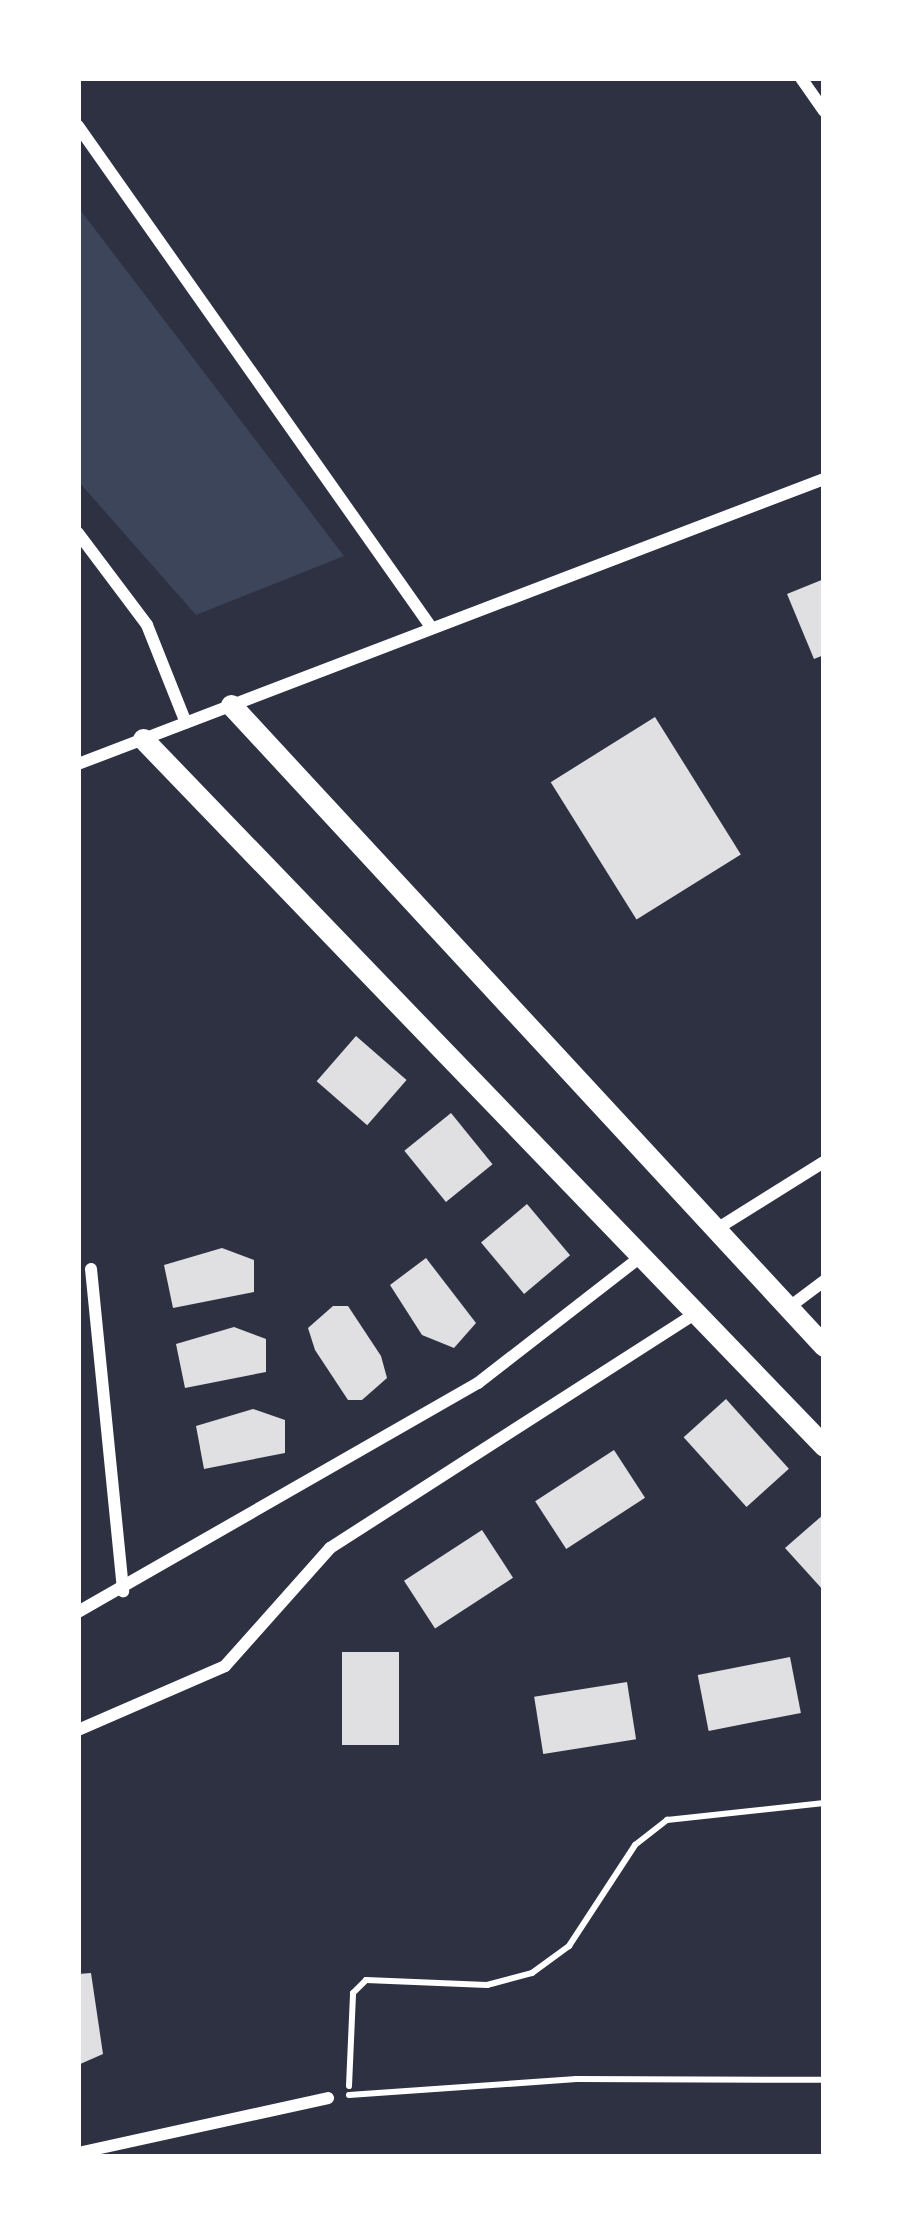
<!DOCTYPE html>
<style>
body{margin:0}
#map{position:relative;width:902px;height:2235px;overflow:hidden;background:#2d3142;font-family:Ubuntu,sans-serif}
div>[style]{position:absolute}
.green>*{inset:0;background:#3c4559}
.building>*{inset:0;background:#e0e0e3;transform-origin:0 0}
.path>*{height:6px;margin:-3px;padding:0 3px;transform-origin:3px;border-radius:3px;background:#fff}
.minor>*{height:12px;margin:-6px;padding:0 6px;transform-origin:6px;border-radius:6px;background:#fff}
.tertiary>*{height:21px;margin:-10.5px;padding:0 10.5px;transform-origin:10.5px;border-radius:10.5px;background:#fff}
span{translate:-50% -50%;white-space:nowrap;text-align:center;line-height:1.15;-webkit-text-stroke:9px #fff;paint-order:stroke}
.frame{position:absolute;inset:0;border:81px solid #fff;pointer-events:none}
</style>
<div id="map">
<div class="green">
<i style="clip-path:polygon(78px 207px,344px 556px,196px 615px,78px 481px)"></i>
</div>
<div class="building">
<i style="clip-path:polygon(824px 579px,824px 655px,814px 659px,787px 594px)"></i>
<i style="left:655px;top:717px;width:162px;height:123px;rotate:58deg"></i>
<i style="left:356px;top:1036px;width:67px;height:60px;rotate:41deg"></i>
<i style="left:451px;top:1113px;width:66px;height:60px;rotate:51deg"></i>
<i style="left:527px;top:1204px;width:67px;height:60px;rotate:50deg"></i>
<i style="clip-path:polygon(222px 1248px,254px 1260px,254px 1292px,173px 1308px,164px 1265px)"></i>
<i style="clip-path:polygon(426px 1258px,476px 1323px,454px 1348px,422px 1335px,390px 1285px)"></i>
<i style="clip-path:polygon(333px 1306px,348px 1306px,381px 1356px,387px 1378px,362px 1400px,348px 1400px,315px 1350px,308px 1328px)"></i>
<i style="clip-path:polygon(234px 1327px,266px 1339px,266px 1372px,185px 1388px,176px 1344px)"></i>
<i style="left:726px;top:1399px;width:94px;height:57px;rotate:48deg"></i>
<i style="clip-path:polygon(253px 1409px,285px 1420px,285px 1453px,204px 1469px,196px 1426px)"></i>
<i style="left:614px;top:1450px;width:57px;height:94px;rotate:57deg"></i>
<i style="clip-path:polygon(824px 1514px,824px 1591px,785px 1548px)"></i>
<i style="left:482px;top:1530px;width:57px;height:93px;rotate:57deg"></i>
<i style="left:342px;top:1652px;width:57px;height:93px"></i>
<i style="left:790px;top:1657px;width:57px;height:94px;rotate:79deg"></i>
<i style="left:627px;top:1682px;width:58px;height:94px;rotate:81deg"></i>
<i style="clip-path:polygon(91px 1973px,103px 2054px,78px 2065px,78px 1974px)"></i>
</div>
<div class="path">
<i style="left:349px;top:2086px;width:93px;rotate:-87.5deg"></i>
<i style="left:353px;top:1993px;width:18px;rotate:-45deg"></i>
<i style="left:366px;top:1980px;width:121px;rotate:2.4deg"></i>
<i style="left:487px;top:1985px;width:47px;rotate:-14.9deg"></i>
<i style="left:532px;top:1973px;width:46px;rotate:-36.1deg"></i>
<i style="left:569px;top:1946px;width:121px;rotate:-56.8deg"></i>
<i style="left:635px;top:1845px;width:41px;rotate:-38deg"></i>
<i style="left:667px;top:1820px;width:158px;rotate:-6.2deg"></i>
<i style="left:349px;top:2095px;width:228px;rotate:-4deg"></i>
<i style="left:576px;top:2079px;width:248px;rotate:0.2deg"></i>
</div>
<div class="minor">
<i style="left:801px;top:78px;width:40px;rotate:55.1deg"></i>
<i style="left:78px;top:126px;width:613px;rotate:54.83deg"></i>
<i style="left:78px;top:533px;width:115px;rotate:53.1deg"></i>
<i style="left:147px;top:625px;width:105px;rotate:68.3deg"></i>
<i style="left:78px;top:764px;width:799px;rotate:-20.91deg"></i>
<i style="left:715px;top:1230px;width:128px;rotate:-32deg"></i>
<i style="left:91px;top:1269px;width:324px;rotate:84.3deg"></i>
<i style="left:788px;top:1308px;width:45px;rotate:-36.9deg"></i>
<i style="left:78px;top:1612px;width:461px;rotate:-29.8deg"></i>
<i style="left:478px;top:1383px;width:209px;rotate:-37.8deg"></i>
<i style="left:78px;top:1730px;width:160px;rotate:-23.5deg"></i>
<i style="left:225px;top:1666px;width:158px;rotate:-48.3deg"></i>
<i style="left:330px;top:1548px;width:436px;rotate:-32.7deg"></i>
<i style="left:78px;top:2153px;width:256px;rotate:-12.4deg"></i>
</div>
<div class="tertiary">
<i style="left:231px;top:705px;width:873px;rotate:47.23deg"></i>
<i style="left:143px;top:739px;width:982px;rotate:46.07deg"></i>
</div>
<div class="frame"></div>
</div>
